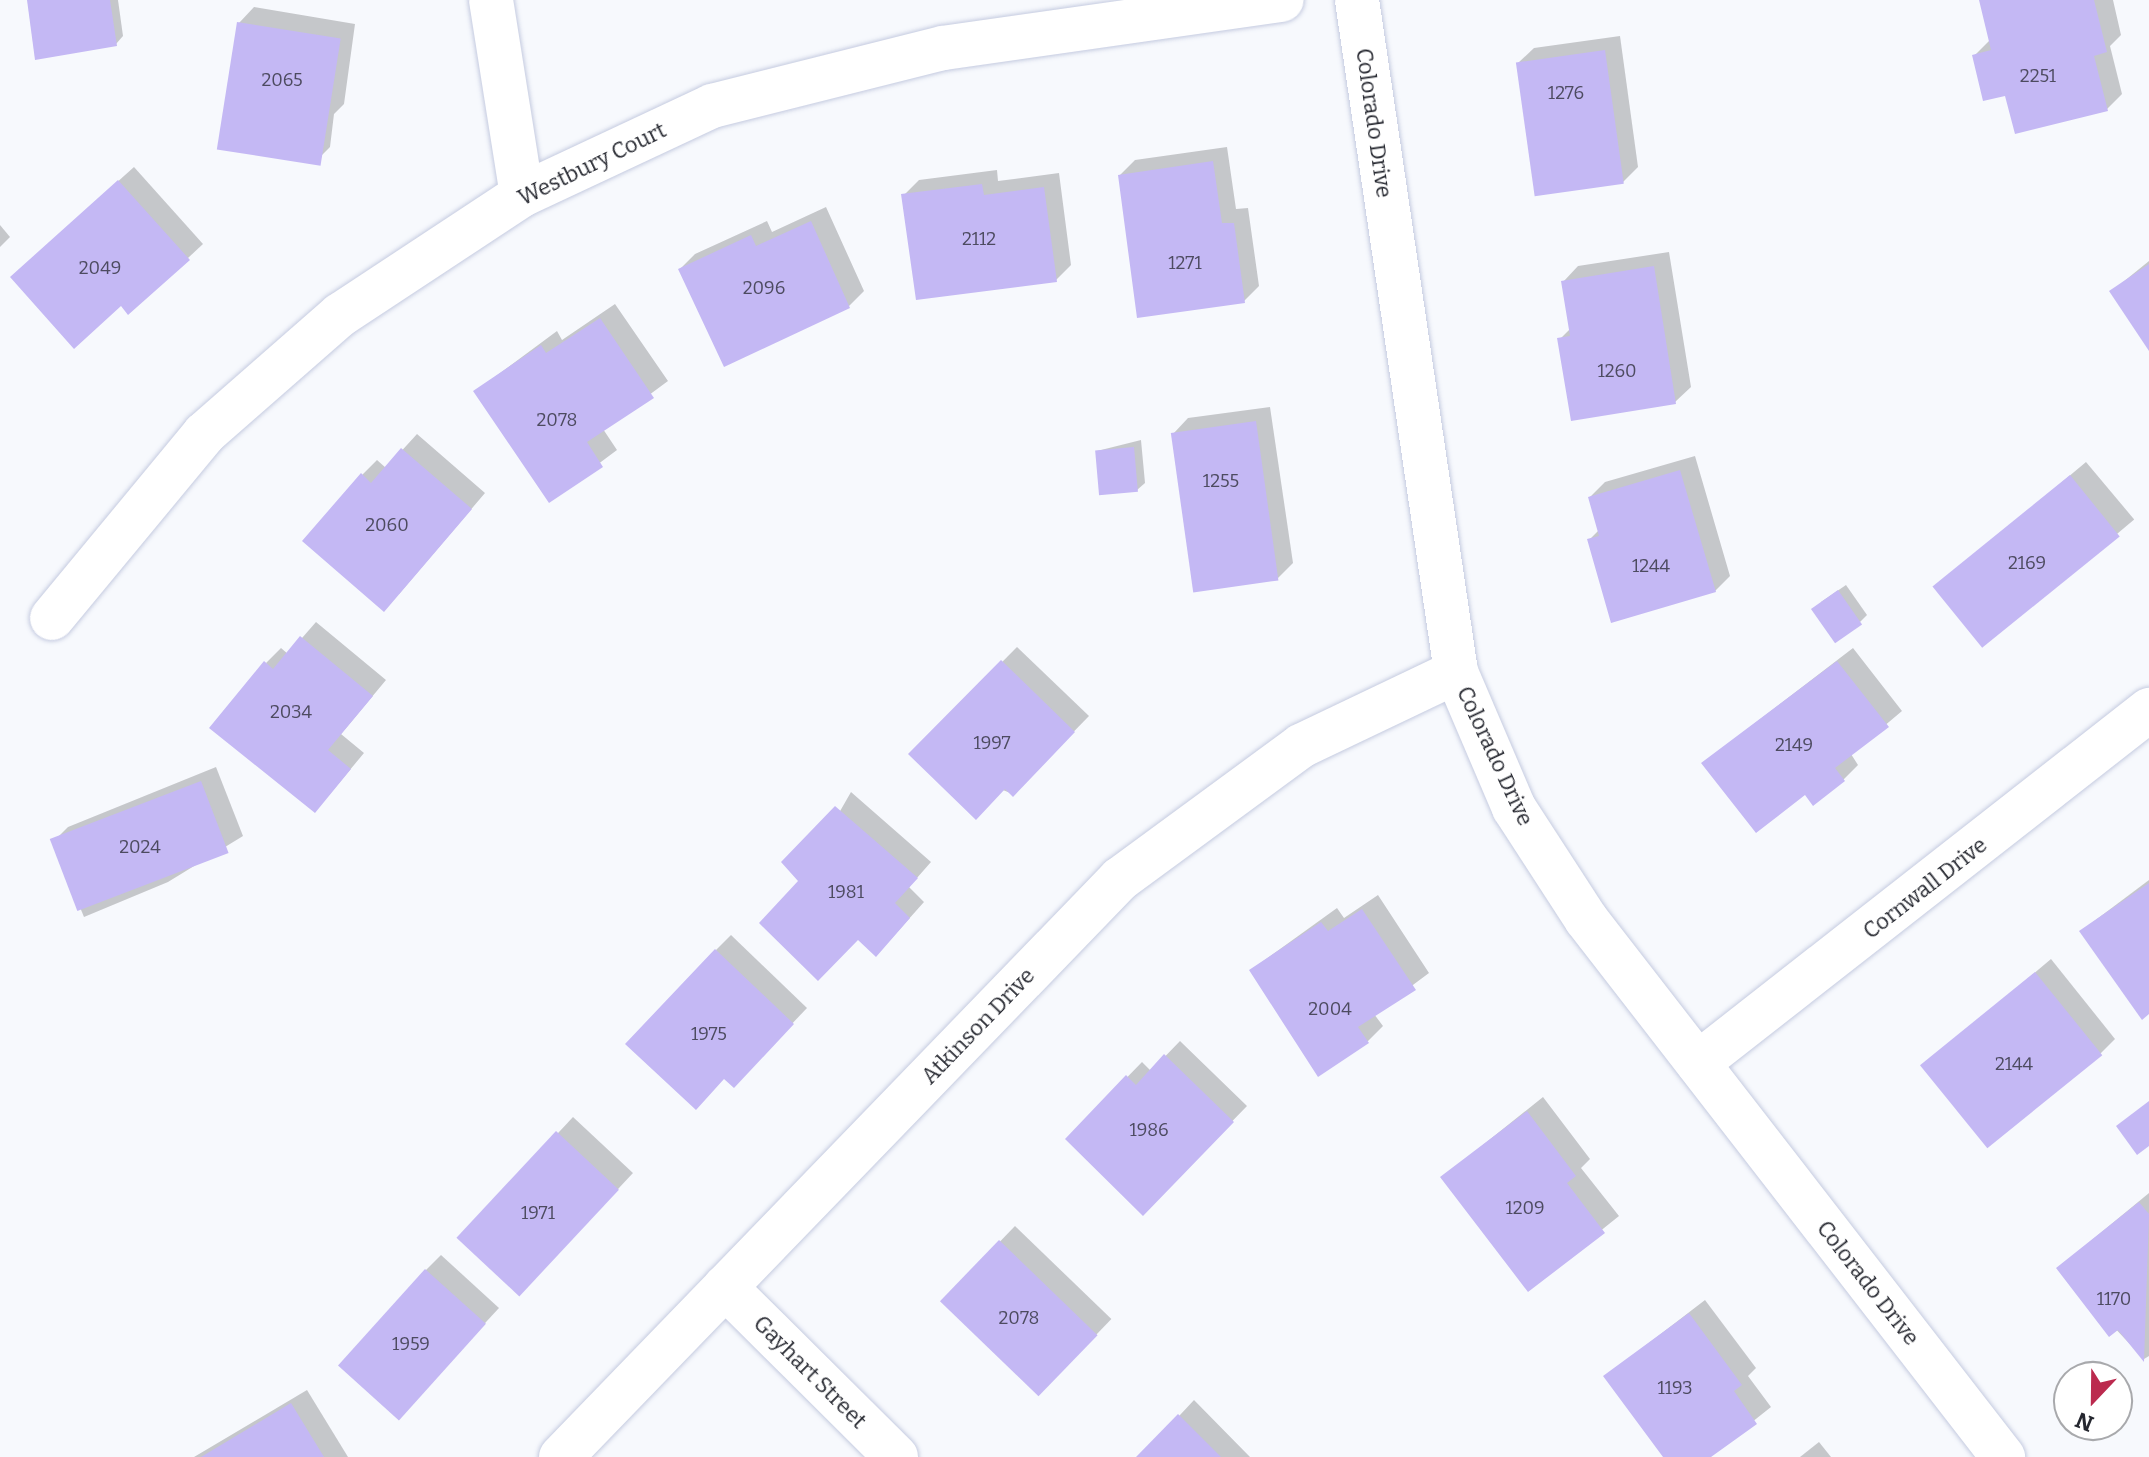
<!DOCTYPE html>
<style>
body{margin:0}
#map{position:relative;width:2149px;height:1457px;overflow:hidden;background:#f7f9fd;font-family:Bitter,serif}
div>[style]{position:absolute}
.shadow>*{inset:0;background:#0003;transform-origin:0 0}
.building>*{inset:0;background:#c4b8f4;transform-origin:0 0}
.roads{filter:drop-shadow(0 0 2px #c5cbe0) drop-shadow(0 0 2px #c5cbe0)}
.minor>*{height:44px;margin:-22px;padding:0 22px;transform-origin:22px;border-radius:22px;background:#fff}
span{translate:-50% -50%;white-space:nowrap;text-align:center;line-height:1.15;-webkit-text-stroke:6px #fff;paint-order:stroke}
.number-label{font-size:18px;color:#4d4b60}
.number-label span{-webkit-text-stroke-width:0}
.street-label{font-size:22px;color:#25272f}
.north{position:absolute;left:2053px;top:1361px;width:80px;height:80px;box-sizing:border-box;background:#fff;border:2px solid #a8a9ac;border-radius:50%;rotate:202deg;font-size:22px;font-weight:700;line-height:32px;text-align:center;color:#25272f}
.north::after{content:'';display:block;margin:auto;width:28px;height:36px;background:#bb2a4e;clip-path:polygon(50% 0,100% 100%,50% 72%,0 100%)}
</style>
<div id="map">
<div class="shadow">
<i style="clip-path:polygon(29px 0,118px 0,123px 36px,116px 44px)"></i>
<i style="clip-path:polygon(1981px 0,2113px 0,2121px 35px,2110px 46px,2122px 94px,2107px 109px,2006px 93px,1974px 56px,1990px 40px)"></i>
<i style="clip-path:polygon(254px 7px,355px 24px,344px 104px,334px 114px,330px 147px,315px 162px,239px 23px)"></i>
<i style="clip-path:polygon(1620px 36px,1638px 167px,1623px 182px,1518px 63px,1534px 48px)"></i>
<i style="clip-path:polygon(1227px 147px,1236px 209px,1248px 208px,1259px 286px,1244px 301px,1120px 175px,1135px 160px)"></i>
<i style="clip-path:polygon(134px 167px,203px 244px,188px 258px,121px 303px,28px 262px)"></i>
<i style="clip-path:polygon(997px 170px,998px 181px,1059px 173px,1071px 265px,1056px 280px,904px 195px,919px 180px)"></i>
<i style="clip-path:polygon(826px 207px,864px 291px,849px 306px,725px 364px,680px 269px,695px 254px,767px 221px,772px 232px)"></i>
<i style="clip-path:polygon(0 225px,10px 237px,0 247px)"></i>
<i style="clip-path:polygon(1669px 252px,1691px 387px,1675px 402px,1560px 339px,1571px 328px,1563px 282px,1578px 266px)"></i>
<i style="clip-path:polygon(2149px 261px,2149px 347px,2112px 291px)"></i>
<i style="clip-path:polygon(615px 304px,668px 381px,603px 429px,617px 450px,550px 500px,476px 391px,557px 331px,562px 340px)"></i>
<i style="clip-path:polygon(1270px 407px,1293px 563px,1278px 578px,1187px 529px,1173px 434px,1188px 418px)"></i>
<i style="clip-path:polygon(417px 434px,485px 493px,399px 594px,362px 475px,377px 460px,386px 468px)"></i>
<i style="clip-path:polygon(1141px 440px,1145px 483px,1137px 490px,1097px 451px)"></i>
<i style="clip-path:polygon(1695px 456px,1730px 576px,1715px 591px,1589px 540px,1599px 530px,1590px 497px,1605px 482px)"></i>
<i style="left:2086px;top:462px;width:75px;height:176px;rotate:50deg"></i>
<i style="clip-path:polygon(1846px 585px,1867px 615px,1860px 622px,1821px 602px)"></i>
<i style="clip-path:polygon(316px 622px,386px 680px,341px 734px,364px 753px,329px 795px,266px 663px,281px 648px,288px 654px)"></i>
<i style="clip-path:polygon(1017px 647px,1089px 716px,1013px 794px,911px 754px)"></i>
<i style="clip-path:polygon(1853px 648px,1902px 711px,1851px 754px,1858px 765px,1843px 780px,1806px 792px,1703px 763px)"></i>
<i style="clip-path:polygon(216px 767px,243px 836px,168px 882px,84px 917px,53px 842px,68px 827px)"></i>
<i style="clip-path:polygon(851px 792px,931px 862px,909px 887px,924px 902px,891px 939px,858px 937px,800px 881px)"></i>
<i style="clip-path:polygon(2149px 880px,2149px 1012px,2081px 931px)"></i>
<i style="clip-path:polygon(1378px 895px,1429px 973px,1374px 1014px,1383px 1026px,1368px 1041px,1318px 1074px,1251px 970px,1337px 908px,1344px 918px)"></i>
<i style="clip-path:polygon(731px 935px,807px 1008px,748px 1070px,716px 950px)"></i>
<i style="clip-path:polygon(2051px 959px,2115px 1039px,2100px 1054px,1976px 1022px)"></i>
<i style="clip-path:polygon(1180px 1041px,1247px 1106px,1143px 1213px,1067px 1139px,1142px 1062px,1151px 1071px)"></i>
<i style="clip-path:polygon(1543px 1097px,1590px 1159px,1581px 1168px,1619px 1216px,1528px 1289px,1443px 1177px)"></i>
<i style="left:573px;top:1117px;width:82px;height:166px;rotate:43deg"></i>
<i style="clip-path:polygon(2149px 1193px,2149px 1356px,2144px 1359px,2058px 1268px)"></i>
<i style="left:1015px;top:1226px;width:134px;height:104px;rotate:44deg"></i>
<i style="clip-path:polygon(441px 1255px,499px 1308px,411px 1403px,426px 1270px)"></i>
<i style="clip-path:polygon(1705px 1300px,1756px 1368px,1748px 1376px,1771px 1407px,1708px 1457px,1666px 1457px,1606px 1376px)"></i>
<i style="clip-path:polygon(307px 1390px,348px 1457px,194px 1457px)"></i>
<i style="clip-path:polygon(1194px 1400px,1250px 1457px,1139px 1457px,1180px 1415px)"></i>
<i style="clip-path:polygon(1819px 1442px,1831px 1457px,1800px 1457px)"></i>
</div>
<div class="building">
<i style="clip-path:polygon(27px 0,110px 0,117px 46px,35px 60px)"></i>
<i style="clip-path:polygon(1979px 0,2094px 0,2107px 52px,2094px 56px,2108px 111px,2015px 134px,2005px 96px,1983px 101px,1972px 55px,1991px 50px)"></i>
<i style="left:237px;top:22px;width:105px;height:129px;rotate:9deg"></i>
<i style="left:1605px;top:50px;width:135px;height:90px;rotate:82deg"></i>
<i style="clip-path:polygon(1213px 161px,1222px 223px,1234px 223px,1245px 303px,1137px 318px,1118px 175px)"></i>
<i style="clip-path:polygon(118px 180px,190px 260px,128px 315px,121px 306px,74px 349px,10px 277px)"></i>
<i style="clip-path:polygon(982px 184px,984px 195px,1044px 187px,1057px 282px,916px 300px,901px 194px)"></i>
<i style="clip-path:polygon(811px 221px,850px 308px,724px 367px,678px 269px,751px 235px,756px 246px)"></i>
<i style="clip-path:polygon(2149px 264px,2149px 351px,2109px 291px)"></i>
<i style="clip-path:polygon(1654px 266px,1676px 404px,1571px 421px,1557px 338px,1570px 336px,1561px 281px)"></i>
<i style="clip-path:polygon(600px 318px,654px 398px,587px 442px,603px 467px,549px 503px,473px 391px,541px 345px,546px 353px)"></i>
<i style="left:1256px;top:421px;width:161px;height:86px;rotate:82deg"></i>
<i style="left:1134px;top:447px;width:45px;height:39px;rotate:85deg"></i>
<i style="clip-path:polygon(401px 448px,472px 509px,384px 612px,302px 541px,361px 473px,371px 483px)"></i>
<i style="clip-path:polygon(1680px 470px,1716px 592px,1611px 623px,1587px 539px,1599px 536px,1588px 497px)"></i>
<i style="left:2070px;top:475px;width:79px;height:177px;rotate:51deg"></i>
<i style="left:1838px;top:590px;width:42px;height:33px;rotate:55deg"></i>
<i style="clip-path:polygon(300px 636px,373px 696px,328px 750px,351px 769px,315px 813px,209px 728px,264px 661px,273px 669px)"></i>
<i style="clip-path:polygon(1001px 660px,1075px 732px,1013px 797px,1005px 789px,976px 820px,908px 754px)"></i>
<i style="clip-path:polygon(1837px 661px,1889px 727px,1835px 768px,1845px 781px,1813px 806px,1805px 795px,1756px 833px,1701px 763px)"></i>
<i style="left:201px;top:781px;width:77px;height:162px;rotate:69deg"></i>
<i style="clip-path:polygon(835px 806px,918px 878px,895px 903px,910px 918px,876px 957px,858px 940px,818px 981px,759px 923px,798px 881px,781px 862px)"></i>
<i style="clip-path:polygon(2149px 883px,2149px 1014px,2142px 1020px,2079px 931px)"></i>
<i style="clip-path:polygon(1362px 909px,1416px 990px,1358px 1027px,1369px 1043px,1318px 1077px,1249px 970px,1321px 922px,1328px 931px)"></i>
<i style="clip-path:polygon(715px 949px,794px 1024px,734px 1088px,724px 1079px,696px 1110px,625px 1044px)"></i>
<i style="left:2035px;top:972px;width:107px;height:148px;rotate:51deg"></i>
<i style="clip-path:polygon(1164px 1054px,1234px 1122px,1143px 1216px,1065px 1139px,1126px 1075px,1136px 1085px)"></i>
<i style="clip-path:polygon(2149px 1101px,2149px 1146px,2137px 1155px,2116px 1126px)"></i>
<i style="clip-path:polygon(1527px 1111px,1576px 1176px,1567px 1183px,1605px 1233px,1528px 1292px,1440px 1177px)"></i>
<i style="left:556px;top:1131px;width:86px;height:146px;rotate:43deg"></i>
<i style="clip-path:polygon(2139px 1202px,2149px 1214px,2144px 1362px,2118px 1330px,2109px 1337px,2056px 1268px)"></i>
<i style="left:999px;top:1240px;width:137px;height:85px;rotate:44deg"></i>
<i style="left:425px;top:1269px;width:82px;height:130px;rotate:42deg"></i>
<i style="clip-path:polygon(1689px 1313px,1742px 1385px,1734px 1391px,1757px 1424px,1711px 1457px,1663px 1457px,1603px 1376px)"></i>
<i style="clip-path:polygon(291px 1403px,324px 1457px,201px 1457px)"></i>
<i style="clip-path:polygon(1178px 1414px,1221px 1457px,1136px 1457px)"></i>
</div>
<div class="roads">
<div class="minor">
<i style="left:491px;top:0;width:197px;rotate:81deg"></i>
<i style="left:1357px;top:0;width:679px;rotate:81.62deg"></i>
<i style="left:1456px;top:672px;width:148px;rotate:66.9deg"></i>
<i style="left:1514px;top:808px;width:132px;rotate:57deg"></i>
<i style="left:1586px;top:919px;width:681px;rotate:52.22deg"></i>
<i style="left:52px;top:618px;width:239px;rotate:-50.4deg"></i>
<i style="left:204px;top:434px;width:181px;rotate:-41.2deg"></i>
<i style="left:340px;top:315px;width:218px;rotate:-33.4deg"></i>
<i style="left:522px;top:195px;width:210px;rotate:-25.1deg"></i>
<i style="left:712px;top:106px;width:238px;rotate:-14.1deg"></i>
<i style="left:943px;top:48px;width:342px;rotate:-8.1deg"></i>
<i style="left:1698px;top:1063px;width:573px;rotate:-38.05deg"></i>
<i style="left:725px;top:1287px;width:241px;rotate:44.8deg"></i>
<i style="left:561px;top:1457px;width:804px;rotate:-45.96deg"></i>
<i style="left:1120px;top:879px;width:225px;rotate:-36.3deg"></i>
<i style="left:1301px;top:746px;width:172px;rotate:-25.5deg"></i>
</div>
</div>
<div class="number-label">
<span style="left:2038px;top:76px">2251</span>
<span style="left:282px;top:80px">2065</span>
<span style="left:1566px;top:93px">1276</span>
<span style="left:979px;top:239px">2112</span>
<span style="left:1185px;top:263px">1271</span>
<span style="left:100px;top:268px">2049</span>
<span style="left:764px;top:288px">2096</span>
<span style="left:1617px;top:371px">1260</span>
<span style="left:557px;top:420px">2078</span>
<span style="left:1221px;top:481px">1255</span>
<span style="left:387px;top:525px">2060</span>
<span style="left:2027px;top:563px">2169</span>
<span style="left:1651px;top:566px">1244</span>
<span style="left:291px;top:712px">2034</span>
<span style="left:992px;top:743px">1997</span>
<span style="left:1794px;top:745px">2149</span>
<span style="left:140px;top:847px">2024</span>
<span style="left:846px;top:892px">1981</span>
<span style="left:1330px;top:1009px">2004</span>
<span style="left:709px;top:1034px">1975</span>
<span style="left:2014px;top:1064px">2144</span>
<span style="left:1149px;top:1130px">1986</span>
<span style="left:1525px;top:1208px">1209</span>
<span style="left:538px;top:1213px">1971</span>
<span style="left:2114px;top:1299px">1170</span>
<span style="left:1019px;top:1318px">2078</span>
<span style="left:411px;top:1344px">1959</span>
<span style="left:1675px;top:1388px">1193</span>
</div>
<div class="street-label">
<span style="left:1374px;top:123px;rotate:82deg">Colorado Drive</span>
<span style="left:592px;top:164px;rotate:-26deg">Westbury Court</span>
<span style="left:1495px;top:756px;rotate:65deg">Colorado Drive</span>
<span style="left:1925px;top:888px;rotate:-38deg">Cornwall Drive</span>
<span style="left:978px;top:1026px;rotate:-46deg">Atkinson Drive</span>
<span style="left:1868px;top:1283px;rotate:52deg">Colorado Drive</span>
<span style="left:810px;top:1372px;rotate:45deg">Gayhart Street</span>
</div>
<div class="north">N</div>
</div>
